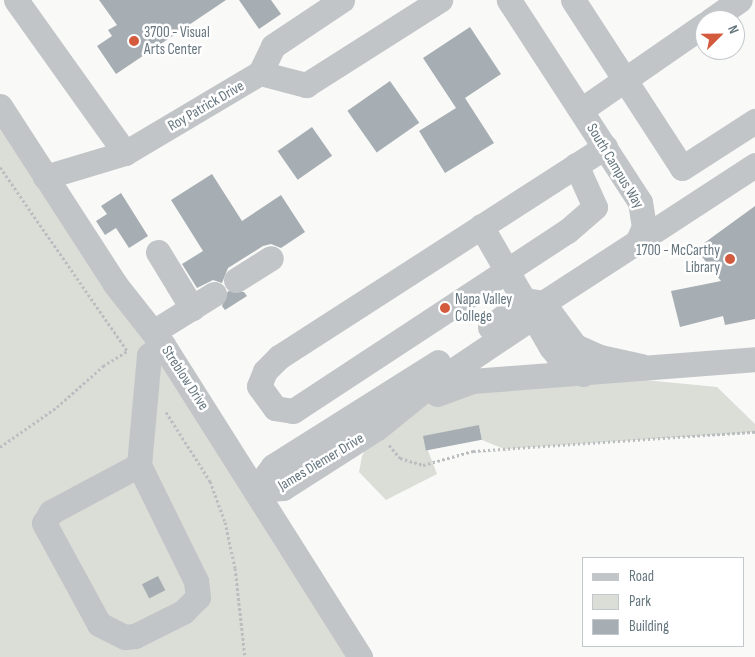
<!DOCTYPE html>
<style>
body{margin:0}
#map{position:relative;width:755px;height:657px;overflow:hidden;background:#f9f9f7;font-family:"Sofia Sans Condensed",sans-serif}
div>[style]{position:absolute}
.green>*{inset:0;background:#daded7}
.building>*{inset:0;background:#a6aeb3;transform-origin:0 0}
.path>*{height:3px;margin-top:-1.5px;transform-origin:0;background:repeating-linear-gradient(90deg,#bbbec0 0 2.5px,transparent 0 5px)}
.minor>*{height:25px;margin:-12.5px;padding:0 12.5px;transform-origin:12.5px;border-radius:12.5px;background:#c1c5c8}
.dots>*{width:14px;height:14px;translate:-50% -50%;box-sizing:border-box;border:2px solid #fff;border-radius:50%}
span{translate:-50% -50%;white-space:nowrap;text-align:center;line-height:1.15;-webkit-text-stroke:5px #fff;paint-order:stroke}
.poi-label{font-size:15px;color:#66767f}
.left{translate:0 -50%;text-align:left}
.right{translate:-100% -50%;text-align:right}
.street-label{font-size:15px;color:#66767f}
.legend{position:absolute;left:582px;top:557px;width:162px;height:90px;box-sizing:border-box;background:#fff;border:1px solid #c2c8cc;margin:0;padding:6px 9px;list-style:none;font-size:15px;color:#66767f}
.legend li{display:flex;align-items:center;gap:10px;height:25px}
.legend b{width:25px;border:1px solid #c2c8cc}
.north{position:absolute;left:695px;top:10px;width:50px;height:50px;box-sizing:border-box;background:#fff;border:1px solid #c2c8cc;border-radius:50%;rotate:67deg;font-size:14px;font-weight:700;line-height:20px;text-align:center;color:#66767f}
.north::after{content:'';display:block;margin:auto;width:18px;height:22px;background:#d45a3d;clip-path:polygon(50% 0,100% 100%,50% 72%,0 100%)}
</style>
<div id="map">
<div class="green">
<i style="clip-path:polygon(0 106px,360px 657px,0 657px)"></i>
<i style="clip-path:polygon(583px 374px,717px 387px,755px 424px,755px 432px,504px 449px,482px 440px,479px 425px,425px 443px,437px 474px,386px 500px,359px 472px,362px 456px,377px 428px,423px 403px)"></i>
</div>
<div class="building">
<i style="clip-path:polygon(99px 0,226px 0,116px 74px,97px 46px,112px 36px,108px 30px,117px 25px)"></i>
<i style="clip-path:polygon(239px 0,271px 0,281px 14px,259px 29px)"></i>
<i style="clip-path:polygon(470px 27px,501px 74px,465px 98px,494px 143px,445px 173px,419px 131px,456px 108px,423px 58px)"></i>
<i style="left:390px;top:81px;width:51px;height:52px;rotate:55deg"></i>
<i style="left:312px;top:127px;width:35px;height:42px;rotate:55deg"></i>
<i style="clip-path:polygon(212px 174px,242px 221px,281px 195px,305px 232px,281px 248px,271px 244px,263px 246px,228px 268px,222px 283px,213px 280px,197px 288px,182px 264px,203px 251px,171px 200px)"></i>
<i style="clip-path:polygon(121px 193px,148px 236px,129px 248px,116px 228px,105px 235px,96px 221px,107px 214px,101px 206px)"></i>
<i style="clip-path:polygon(755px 206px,755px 319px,725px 325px,723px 316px,680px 327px,671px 291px,721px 281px,696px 249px)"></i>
<i style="clip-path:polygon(228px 291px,244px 292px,247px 296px,225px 310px,222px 306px)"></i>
<i style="left:479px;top:425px;width:15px;height:57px;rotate:79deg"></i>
<i style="left:158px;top:576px;width:16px;height:18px;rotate:63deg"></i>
</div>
<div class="path">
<i style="left:0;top:167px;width:225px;rotate:55.3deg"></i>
<i style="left:166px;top:412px;width:82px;rotate:57.5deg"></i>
<i style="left:210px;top:481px;width:44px;rotate:69.9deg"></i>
<i style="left:225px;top:522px;width:47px;rotate:77.7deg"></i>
<i style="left:235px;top:568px;width:90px;rotate:83.6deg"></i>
<i style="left:389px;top:445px;width:17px;rotate:50deg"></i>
<i style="left:400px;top:458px;width:24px;rotate:17deg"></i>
<i style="left:423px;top:465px;width:52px;rotate:-15.6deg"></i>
<i style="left:473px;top:451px;width:283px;rotate:-3.9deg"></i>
<i style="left:0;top:447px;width:70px;rotate:-35.1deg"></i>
<i style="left:57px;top:407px;width:62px;rotate:-41.7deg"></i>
<i style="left:103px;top:366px;width:28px;rotate:-32deg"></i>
</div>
<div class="minor">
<i style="left:16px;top:0;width:188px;rotate:54.5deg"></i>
<i style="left:573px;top:0;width:200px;rotate:57deg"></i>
<i style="left:682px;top:168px;width:87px;rotate:-32.8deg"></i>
<i style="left:711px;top:20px;width:35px;rotate:-35deg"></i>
<i style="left:260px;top:73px;width:48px;rotate:14.6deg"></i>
<i style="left:306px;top:85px;width:159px;rotate:-32.4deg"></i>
<i style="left:0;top:106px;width:212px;rotate:57.1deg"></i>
<i style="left:115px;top:284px;width:78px;rotate:51.8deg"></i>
<i style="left:163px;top:345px;width:369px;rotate:57.7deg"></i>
<i style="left:581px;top:110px;width:151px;rotate:-34.7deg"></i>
<i style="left:576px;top:165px;width:46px;rotate:65.7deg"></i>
<i style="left:595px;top:207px;width:37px;rotate:139deg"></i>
<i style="left:567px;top:231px;width:328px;rotate:146.7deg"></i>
<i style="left:293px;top:411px;width:18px;rotate:-171deg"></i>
<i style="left:275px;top:408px;width:27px;rotate:-126deg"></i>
<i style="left:259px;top:386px;width:16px;rotate:-68deg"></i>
<i style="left:265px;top:371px;width:20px;rotate:-45deg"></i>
<i style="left:279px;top:357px;width:388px;rotate:-32.8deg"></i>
<i style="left:45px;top:177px;width:84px;rotate:-16.7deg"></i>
<i style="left:125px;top:153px;width:157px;rotate:-30.7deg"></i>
<i style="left:260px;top:73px;width:30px;rotate:-64deg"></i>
<i style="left:273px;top:46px;width:83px;rotate:-33.7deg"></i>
<i style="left:481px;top:226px;width:140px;rotate:60deg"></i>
<i style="left:551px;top:347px;width:23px;rotate:52deg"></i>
<i style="left:565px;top:365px;width:20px;rotate:27deg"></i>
<i style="left:637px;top:242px;width:141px;rotate:-33.1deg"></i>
<i style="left:158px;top:252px;width:66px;rotate:58.7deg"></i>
<i style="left:236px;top:280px;width:41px;rotate:-32.2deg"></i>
<i style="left:490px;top:327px;width:44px;rotate:-37.6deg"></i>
<i style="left:525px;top:300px;width:18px;rotate:9deg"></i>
<i style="left:543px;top:303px;width:54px;rotate:53.3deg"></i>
<i style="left:575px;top:346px;width:27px;rotate:24deg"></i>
<i style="left:600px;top:357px;width:42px;rotate:12.4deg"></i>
<i style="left:153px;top:332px;width:72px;rotate:-31.9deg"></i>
<i style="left:437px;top:394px;width:37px;rotate:-20deg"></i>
<i style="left:472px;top:381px;width:284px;rotate:-4.4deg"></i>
<i style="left:139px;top:465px;width:100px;rotate:151.9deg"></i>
<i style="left:51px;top:512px;width:13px;rotate:122deg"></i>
<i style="left:44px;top:523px;width:115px;rotate:61.4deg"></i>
<i style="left:99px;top:624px;width:29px;rotate:27deg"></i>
<i style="left:125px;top:637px;width:10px;rotate:-6deg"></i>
<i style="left:135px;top:636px;width:54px;rotate:-26.6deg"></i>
<i style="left:183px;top:612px;width:21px;rotate:-45deg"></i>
<i style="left:198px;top:597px;width:16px;rotate:-97deg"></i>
<i style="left:196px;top:581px;width:129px;rotate:-116.2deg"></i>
<i style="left:139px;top:465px;width:110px;rotate:-84.8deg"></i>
<i style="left:149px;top:355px;width:17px;rotate:-36deg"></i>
<i style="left:255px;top:490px;width:28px;rotate:-4deg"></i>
<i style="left:283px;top:488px;width:112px;rotate:-32.6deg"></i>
<i style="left:377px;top:428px;width:60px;rotate:-39deg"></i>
<i style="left:424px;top:390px;width:129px;rotate:-33.9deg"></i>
<i style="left:531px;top:318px;width:19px;rotate:-51deg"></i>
<i style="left:543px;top:303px;width:112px;rotate:-33deg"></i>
<i style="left:637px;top:242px;width:17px;rotate:-65deg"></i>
<i style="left:644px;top:227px;width:25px;rotate:-99deg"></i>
<i style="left:640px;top:202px;width:241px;rotate:-123deg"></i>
<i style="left:255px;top:490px;width:30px;rotate:-53deg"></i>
<i style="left:273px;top:466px;width:195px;rotate:-32.2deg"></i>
</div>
<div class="dots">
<i style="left:134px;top:41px;background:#d45a3d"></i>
<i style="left:730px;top:259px;background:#d45a3d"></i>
<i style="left:445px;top:308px;background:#d45a3d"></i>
</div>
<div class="poi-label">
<span class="left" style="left:144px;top:41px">3700 - Visual<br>Arts Center</span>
<span class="right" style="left:720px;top:259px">1700 - McCarthy<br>Library</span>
<span class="left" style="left:455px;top:308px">Napa Valley<br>College</span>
</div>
<div class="street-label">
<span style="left:206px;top:106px;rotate:-30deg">Roy Patrick Drive</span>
<span style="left:615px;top:166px;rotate:59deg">South Campus Way</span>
<span style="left:185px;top:378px;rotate:57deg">Streblow Drive</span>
<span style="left:321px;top:462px;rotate:-31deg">James Diemer Drive</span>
</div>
<ul class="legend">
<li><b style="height:6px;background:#c1c5c8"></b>Road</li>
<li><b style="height:14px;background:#daded7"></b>Park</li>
<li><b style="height:14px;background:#a6aeb3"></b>Building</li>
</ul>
<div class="north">N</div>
</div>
